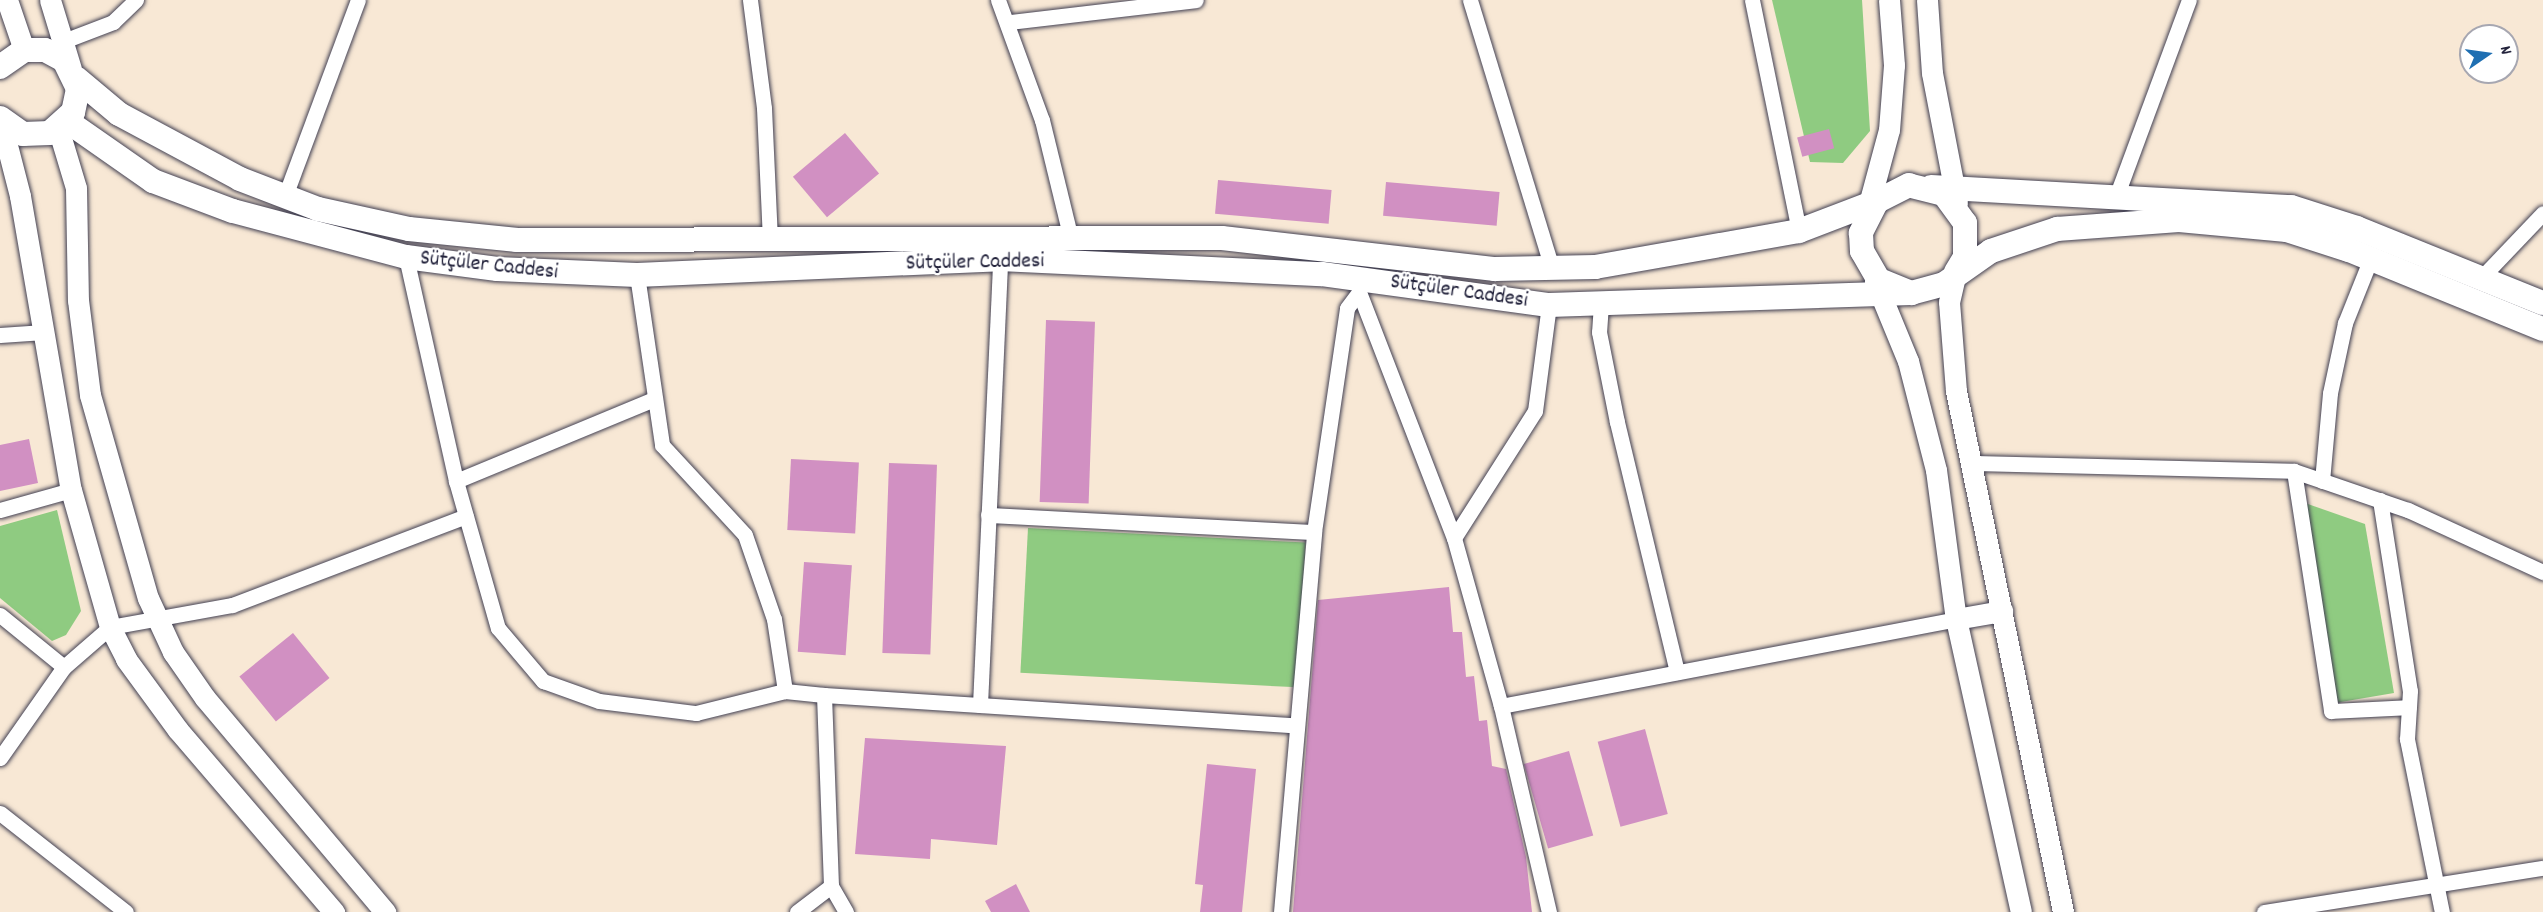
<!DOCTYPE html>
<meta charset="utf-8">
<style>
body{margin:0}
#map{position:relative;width:2543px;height:912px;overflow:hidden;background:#f8e8d5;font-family:Dekko,sans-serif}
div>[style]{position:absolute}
.green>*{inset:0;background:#8fcb81;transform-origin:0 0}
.building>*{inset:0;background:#d190c2;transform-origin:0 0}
.roads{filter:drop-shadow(0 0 2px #424052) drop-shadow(0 0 2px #424052)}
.street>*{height:15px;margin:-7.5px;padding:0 7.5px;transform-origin:7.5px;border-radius:7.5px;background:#fff}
.secondary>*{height:21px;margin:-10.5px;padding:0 10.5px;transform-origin:10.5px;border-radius:10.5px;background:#fff}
.primary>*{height:24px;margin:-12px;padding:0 12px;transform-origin:12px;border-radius:12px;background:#fff}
span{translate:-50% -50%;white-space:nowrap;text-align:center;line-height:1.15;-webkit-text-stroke:4.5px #fff;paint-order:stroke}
.street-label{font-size:22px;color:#22223b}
.north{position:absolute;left:2459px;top:24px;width:60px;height:60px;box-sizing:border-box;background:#fff;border:2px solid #a7a7b1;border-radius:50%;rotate:77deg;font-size:16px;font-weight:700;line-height:24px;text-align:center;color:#22223b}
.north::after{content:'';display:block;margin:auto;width:21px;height:27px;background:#1f6fb2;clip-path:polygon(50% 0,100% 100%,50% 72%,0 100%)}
</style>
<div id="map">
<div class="green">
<i style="clip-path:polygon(1772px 0,1862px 0,1870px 131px,1843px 163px,1810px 162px)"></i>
<i style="clip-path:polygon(2305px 503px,2365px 524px,2394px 693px,2335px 703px)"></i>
<i style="clip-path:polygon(57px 510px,81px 611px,66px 635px,52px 641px,0 598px,0 526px)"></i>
<i style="left:1028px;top:528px;width:278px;height:145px;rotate:3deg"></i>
</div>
<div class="building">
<i style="left:1829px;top:129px;width:20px;height:33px;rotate:75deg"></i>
<i style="left:845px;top:133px;width:53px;height:68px;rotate:50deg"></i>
<i style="left:1218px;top:180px;width:114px;height:34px;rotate:5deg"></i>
<i style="left:1386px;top:182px;width:114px;height:34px;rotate:5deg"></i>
<i style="left:1046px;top:320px;width:49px;height:182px;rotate:2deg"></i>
<i style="clip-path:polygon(29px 439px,38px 483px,0 491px,0 445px)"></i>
<i style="left:791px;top:459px;width:68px;height:71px;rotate:3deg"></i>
<i style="left:889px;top:463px;width:48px;height:190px;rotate:2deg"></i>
<i style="left:804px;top:562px;width:48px;height:90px;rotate:4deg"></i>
<i style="clip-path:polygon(1449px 587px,1453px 632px,1462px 632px,1466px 677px,1474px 676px,1479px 721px,1487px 720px,1492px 766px,1506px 769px,1526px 857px,1532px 912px,1293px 912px,1318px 600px)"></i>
<i style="left:293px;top:633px;width:58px;height:69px;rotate:51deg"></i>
<i style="left:1645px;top:729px;width:88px;height:49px;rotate:75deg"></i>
<i style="clip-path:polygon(865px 738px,1006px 746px,997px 845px,931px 839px,930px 859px,855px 854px)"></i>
<i style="left:1569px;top:751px;width:88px;height:47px;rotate:74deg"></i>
<i style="clip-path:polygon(1207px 764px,1256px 769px,1242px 912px,1200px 912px,1203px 885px,1195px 884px)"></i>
<i style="clip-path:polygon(1016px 884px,1030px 912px,991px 912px,985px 901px)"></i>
</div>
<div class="roads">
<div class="street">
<i style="left:750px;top:0;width:109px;rotate:82.6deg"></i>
<i style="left:764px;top:108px;width:130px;rotate:87.4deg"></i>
<i style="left:998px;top:0;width:128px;rotate:69.9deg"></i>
<i style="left:1042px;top:120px;width:118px;rotate:76.3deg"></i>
<i style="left:1470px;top:0;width:280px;rotate:73deg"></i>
<i style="left:1752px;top:0;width:236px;rotate:78.5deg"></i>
<i style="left:1010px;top:22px;width:187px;rotate:-6.7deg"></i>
<i style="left:61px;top:42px;width:56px;rotate:-21deg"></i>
<i style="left:113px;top:22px;width:32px;rotate:-44deg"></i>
<i style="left:285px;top:196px;width:209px;rotate:-69.6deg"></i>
<i style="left:2116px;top:197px;width:210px;rotate:-69.7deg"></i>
<i style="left:406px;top:257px;width:230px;rotate:77.4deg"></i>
<i style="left:456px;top:481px;width:153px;rotate:74.1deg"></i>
<i style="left:498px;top:628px;width:70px;rotate:49.7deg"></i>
<i style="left:543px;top:681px;width:59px;rotate:19.7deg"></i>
<i style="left:599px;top:701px;width:98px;rotate:7.1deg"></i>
<i style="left:696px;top:713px;width:92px;rotate:-13.9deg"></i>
<i style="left:785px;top:691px;width:39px;rotate:6deg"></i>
<i style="left:824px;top:695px;width:191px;rotate:87.9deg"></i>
<i style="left:831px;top:886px;width:30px;rotate:60deg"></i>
<i style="left:637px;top:275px;width:172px;rotate:81.6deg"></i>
<i style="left:662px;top:445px;width:122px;rotate:47.3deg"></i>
<i style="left:745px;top:535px;width:89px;rotate:71deg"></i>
<i style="left:774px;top:619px;width:73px;rotate:81.3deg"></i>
<i style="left:1359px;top:277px;width:15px;rotate:90deg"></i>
<i style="left:1359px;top:292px;width:264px;rotate:68.9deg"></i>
<i style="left:1454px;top:538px;width:174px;rotate:74.4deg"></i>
<i style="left:1501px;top:706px;width:212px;rotate:76.9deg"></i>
<i style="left:2482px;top:277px;width:88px;rotate:-46.4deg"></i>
<i style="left:1601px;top:304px;width:28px;rotate:94deg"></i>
<i style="left:1599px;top:332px;width:92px;rotate:78.7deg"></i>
<i style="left:1617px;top:422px;width:257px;rotate:76.5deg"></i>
<i style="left:0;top:335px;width:44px;rotate:-3.9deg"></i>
<i style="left:1972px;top:463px;width:322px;rotate:1.4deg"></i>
<i style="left:2294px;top:471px;width:120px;rotate:18.9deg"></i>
<i style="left:2408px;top:510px;width:149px;rotate:24.7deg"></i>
<i style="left:2294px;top:471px;width:243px;rotate:81.2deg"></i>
<i style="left:2331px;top:711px;width:78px;rotate:-2.9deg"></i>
<i style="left:456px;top:481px;width:214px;rotate:-22.5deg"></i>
<i style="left:2322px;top:481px;width:88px;rotate:-84.8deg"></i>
<i style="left:2330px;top:393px;width:72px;rotate:-77.9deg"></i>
<i style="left:2345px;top:323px;width:70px;rotate:-68.2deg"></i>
<i style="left:2380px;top:500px;width:193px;rotate:81.1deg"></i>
<i style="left:2410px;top:691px;width:48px;rotate:93.6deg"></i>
<i style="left:2407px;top:739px;width:177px;rotate:78.6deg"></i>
<i style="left:0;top:510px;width:74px;rotate:-15.7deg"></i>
<i style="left:988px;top:515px;width:326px;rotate:3deg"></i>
<i style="left:1454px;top:538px;width:151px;rotate:-57.5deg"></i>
<i style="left:1535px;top:411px;width:107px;rotate:-82.5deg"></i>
<i style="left:0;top:615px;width:82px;rotate:39.1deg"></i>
<i style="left:824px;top:695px;width:474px;rotate:3.7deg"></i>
<i style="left:980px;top:705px;width:446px;rotate:-87.4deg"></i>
<i style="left:1501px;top:706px;width:463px;rotate:-10.8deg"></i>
<i style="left:0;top:758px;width:111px;rotate:-54.9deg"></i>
<i style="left:64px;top:667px;width:61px;rotate:-41deg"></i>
<i style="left:110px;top:627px;width:124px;rotate:-10.2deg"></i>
<i style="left:232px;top:605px;width:250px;rotate:-20.8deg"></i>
<i style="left:0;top:813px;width:160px;rotate:38.2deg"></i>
<i style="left:797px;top:912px;width:43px;rotate:-37.4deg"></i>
<i style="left:1281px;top:912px;width:381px;rotate:-85deg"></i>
<i style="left:1314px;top:532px;width:226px;rotate:-81.6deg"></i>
<i style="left:1347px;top:308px;width:20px;rotate:-53deg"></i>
<i style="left:2264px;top:912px;width:282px;rotate:-9deg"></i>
</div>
<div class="secondary">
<i style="left:7px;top:0;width:53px;rotate:71.2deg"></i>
<i style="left:50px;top:0;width:72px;rotate:73.1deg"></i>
<i style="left:1927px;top:0;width:73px;rotate:86.1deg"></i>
<i style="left:1932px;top:73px;width:132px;rotate:79.1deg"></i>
<i style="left:0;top:118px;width:81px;rotate:75.6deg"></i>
<i style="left:20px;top:196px;width:298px;rotate:80.2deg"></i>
<i style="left:71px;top:490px;width:142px;rotate:74.1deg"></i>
<i style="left:110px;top:627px;width:36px;rotate:63deg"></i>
<i style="left:126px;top:659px;width:88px;rotate:53.8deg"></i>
<i style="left:178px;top:730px;width:240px;rotate:49.4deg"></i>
<i style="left:58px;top:128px;width:63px;rotate:73.3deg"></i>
<i style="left:76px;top:188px;width:112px;rotate:89deg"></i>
<i style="left:78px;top:300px;width:96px;rotate:82.8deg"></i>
<i style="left:90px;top:395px;width:211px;rotate:74.1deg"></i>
<i style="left:148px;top:598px;width:60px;rotate:65.2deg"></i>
<i style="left:173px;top:652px;width:56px;rotate:55.2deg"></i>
<i style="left:205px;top:698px;width:280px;rotate:49.9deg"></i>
<i style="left:1866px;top:215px;width:88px;rotate:-74.9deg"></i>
<i style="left:1889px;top:130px;width:65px;rotate:-85.6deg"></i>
<i style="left:1894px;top:65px;width:65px;rotate:-94.4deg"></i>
<i style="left:1956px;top:272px;width:31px;rotate:103deg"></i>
<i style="left:1949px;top:302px;width:89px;rotate:85.5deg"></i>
<i style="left:1956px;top:391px;width:532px;rotate:78.39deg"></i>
<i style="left:1875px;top:281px;width:87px;rotate:67.6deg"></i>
<i style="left:1908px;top:361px;width:113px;rotate:75.6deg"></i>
<i style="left:1936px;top:470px;width:150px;rotate:82.4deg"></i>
<i style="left:1956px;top:619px;width:300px;rotate:77.5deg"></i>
<i style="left:1956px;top:619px;width:47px;rotate:-9.9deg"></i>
</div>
<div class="primary">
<i style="left:0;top:67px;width:29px;rotate:-35deg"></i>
<i style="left:24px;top:50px;width:21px"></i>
<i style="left:45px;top:50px;width:21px;rotate:28deg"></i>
<i style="left:64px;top:60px;width:32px;rotate:64deg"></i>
<i style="left:78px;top:89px;width:24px;rotate:102deg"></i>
<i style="left:73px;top:112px;width:31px;rotate:138deg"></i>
<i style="left:50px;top:133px;width:27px;rotate:178deg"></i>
<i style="left:23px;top:134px;width:28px;rotate:-145deg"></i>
<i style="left:76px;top:78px;width:56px;rotate:39.9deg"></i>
<i style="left:119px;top:114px;width:137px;rotate:28.2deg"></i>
<i style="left:240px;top:179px;width:84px;rotate:21deg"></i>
<i style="left:318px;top:209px;width:93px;rotate:12.4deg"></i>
<i style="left:409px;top:229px;width:109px;rotate:5.8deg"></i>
<i style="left:517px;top:240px;width:705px;rotate:-0.16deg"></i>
<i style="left:1222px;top:238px;width:275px;rotate:6.5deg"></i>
<i style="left:1495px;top:269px;width:100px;rotate:-1.1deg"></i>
<i style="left:1595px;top:267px;width:207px;rotate:-10deg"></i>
<i style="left:1799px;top:231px;width:84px;rotate:-21deg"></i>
<i style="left:67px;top:121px;width:105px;rotate:34.9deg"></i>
<i style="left:153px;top:181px;width:85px;rotate:20.6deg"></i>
<i style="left:233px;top:211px;width:179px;rotate:14.9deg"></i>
<i style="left:406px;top:257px;width:92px;rotate:7.5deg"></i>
<i style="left:497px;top:269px;width:140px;rotate:2.5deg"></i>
<i style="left:637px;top:275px;width:363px;rotate:-2.5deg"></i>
<i style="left:1000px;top:259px;width:322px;rotate:2.7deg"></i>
<i style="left:1322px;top:274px;width:229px;rotate:7.8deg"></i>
<i style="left:1549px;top:305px;width:362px;rotate:-1.9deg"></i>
<i style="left:1931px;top:187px;width:361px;rotate:3.2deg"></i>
<i style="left:2291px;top:207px;width:69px;rotate:17.7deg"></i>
<i style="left:2357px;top:228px;width:201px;rotate:22deg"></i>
<i style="left:1956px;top:272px;width:17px;rotate:-59deg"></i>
<i style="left:1965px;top:257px;width:34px;rotate:-90deg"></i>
<i style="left:1965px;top:223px;width:36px;rotate:-126deg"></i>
<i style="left:1944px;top:194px;width:36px;rotate:-166deg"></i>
<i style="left:1909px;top:185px;width:36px;rotate:153deg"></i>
<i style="left:1877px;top:201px;width:36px;rotate:117deg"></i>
<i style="left:1861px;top:233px;width:18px;rotate:87deg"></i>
<i style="left:1862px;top:251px;width:34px;rotate:60deg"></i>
<i style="left:1879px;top:280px;width:35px;rotate:22deg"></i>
<i style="left:1911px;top:293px;width:34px;rotate:-15deg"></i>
<i style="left:1944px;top:284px;width:57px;rotate:-35.1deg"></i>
<i style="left:1991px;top:251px;width:70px;rotate:-18.4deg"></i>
<i style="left:2057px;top:229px;width:122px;rotate:-4.2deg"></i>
<i style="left:2179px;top:220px;width:108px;rotate:5.3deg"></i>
<i style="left:2287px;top:230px;width:65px;rotate:17.9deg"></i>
<i style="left:2349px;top:250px;width:209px;rotate:22.2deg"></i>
</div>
</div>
<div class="street-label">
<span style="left:975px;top:263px;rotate:-1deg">Sütçüler Caddesi</span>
<span style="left:489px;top:266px;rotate:6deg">Sütçüler Caddesi</span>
<span style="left:1459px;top:292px;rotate:8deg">Sütçüler Caddesi</span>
</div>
<div class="north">N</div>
</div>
